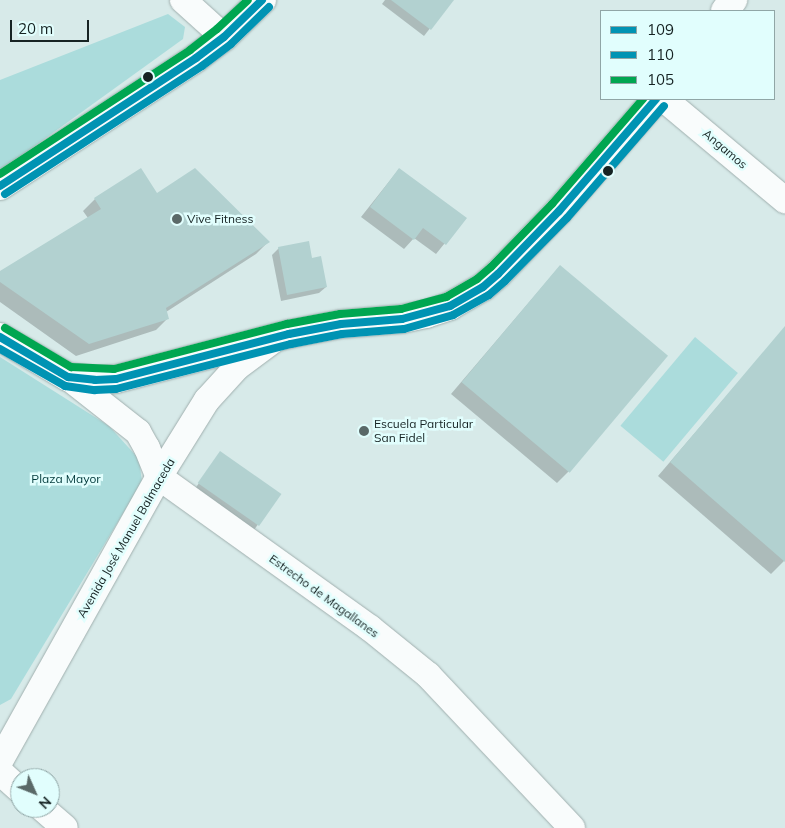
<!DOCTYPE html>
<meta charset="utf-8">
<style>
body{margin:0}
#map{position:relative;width:785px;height:828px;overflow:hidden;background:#d7eae9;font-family:Mulish,sans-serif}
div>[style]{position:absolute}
.green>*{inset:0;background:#abdcdc;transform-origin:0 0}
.shadow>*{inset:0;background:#0003;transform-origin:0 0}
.building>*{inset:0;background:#b2d1d0;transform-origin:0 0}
.roads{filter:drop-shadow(0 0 1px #a0afae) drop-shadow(0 0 1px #a0afae)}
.minor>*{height:26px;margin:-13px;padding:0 13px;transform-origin:13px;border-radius:13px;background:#f9fcfc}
.major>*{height:28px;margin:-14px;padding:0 14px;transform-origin:14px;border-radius:14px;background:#f9fcfc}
.bus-1>*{height:8px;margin:-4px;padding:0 4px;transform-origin:4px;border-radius:4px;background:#0093b3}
.bus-2>*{height:8px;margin:-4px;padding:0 4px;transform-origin:4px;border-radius:4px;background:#0093b3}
.bus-3>*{height:8px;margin:-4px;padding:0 4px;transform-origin:4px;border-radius:4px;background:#00a651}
.dots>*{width:14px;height:14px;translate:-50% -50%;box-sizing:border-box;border:2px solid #e1fefd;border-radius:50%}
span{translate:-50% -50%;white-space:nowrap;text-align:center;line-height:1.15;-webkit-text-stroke:5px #e1fefd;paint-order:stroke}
.street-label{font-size:12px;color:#162323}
.poi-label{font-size:12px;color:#162323}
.left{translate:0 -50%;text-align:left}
.park-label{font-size:12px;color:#00393a}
.legend{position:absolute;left:600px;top:10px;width:175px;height:90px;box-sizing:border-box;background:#e1fefd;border:1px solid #90a6a6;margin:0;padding:6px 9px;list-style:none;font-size:15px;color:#162323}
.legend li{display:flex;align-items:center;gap:10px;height:25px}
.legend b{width:25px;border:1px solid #90a6a6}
.north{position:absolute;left:10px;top:768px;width:50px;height:50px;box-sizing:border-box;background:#e1fefd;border:1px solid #90a6a6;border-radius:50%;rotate:134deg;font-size:14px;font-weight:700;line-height:20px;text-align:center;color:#162323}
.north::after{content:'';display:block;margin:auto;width:18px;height:22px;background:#5a6968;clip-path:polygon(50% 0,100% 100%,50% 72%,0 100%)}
.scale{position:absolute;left:10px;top:20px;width:79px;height:22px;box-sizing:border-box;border:2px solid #162323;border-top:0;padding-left:6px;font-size:15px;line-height:18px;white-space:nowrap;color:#162323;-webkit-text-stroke:4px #e1fefd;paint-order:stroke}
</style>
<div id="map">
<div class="green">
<i style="clip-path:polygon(168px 14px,185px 27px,183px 39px,0 171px,0 80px)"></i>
<i style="left:695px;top:337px;width:56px;height:116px;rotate:40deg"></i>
<i style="clip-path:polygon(0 357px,109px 426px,139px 459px,142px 482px,11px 699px,0 705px)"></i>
</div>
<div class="shadow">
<i style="clip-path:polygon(385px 0,452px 0,424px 36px,382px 4px)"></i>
<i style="clip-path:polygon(399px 169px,465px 218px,436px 254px,414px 238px,404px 249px,361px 217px)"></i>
<i style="clip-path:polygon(157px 195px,268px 242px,256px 254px,166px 312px,168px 318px,156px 330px,76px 356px,0 302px,0 272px,88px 218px,83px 211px,95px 199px)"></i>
<i style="clip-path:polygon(279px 248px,311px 259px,326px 287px,319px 293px,281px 301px,272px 255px)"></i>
<i style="clip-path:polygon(560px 266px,569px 471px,557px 483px,451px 394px)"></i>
<i style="clip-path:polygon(784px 329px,785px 560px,771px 574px,658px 476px)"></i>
<i style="left:220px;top:453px;width:72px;height:46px;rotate:35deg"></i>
</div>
<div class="building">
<i style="clip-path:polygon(391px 0,454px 0,431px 30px)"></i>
<i style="clip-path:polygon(141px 168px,157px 193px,195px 168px,270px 242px,166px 308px,169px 319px,89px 344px,0 282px,0 271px,101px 209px,94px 198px)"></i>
<i style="clip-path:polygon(399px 168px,467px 218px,446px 245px,423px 228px,414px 240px,370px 207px)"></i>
<i style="clip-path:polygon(309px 241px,312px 258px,321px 256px,327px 287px,287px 295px,278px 247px)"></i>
<i style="left:560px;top:265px;width:141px;height:153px;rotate:40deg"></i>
<i style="clip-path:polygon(785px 326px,785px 562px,670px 462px)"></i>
<i style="left:220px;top:451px;width:75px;height:39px;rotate:35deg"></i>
</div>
<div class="roads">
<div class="minor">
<i style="left:183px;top:0;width:55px;rotate:42.1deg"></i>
<i style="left:664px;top:99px;width:158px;rotate:39.9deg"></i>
<i style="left:68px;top:377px;width:89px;rotate:38.2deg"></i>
<i style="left:138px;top:432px;width:18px;rotate:61deg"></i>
<i style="left:147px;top:448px;width:31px;rotate:68deg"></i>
<i style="left:159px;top:477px;width:259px;rotate:35.6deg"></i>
<i style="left:370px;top:628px;width:75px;rotate:39deg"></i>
<i style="left:428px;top:675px;width:210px;rotate:46.7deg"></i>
<i style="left:0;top:761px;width:325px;rotate:-60.8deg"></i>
<i style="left:159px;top:477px;width:91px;rotate:-58.1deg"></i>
<i style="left:207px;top:400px;width:45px;rotate:-47.7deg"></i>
<i style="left:237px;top:367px;width:49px;rotate:-36.6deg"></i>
<i style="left:0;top:772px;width:27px;rotate:42deg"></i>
<i style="left:42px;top:808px;width:30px;rotate:41deg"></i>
</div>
<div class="major">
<i style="left:725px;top:11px;width:14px;rotate:-54deg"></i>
<i style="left:0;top:186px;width:234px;rotate:-33.1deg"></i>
<i style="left:196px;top:58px;width:35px;rotate:-37deg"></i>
<i style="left:224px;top:37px;width:53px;rotate:-44.2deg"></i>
<i style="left:0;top:337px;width:79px;rotate:30.5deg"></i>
<i style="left:68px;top:377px;width:27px;rotate:6deg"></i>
<i style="left:95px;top:380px;width:21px;rotate:-3deg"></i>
<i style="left:116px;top:379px;width:179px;rotate:-14.6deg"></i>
<i style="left:289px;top:334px;width:53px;rotate:-10.9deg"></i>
<i style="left:341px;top:324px;width:61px;rotate:-4.7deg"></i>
<i style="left:402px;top:319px;width:25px;rotate:-12deg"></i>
<i style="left:426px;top:314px;width:25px;rotate:-18deg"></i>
<i style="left:450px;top:306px;width:38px;rotate:-30deg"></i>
<i style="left:483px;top:287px;width:20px;rotate:-41deg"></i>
<i style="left:498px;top:274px;width:88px;rotate:-45.9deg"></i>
<i style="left:559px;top:211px;width:148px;rotate:-49.1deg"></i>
</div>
</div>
<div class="bus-1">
<i style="left:0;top:186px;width:234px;rotate:-33.1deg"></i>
<i style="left:196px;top:58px;width:35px;rotate:-37deg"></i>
<i style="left:224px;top:37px;width:53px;rotate:-44.2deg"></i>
<i style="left:0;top:337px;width:79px;rotate:30.5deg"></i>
<i style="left:68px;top:377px;width:27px;rotate:6deg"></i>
<i style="left:95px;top:380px;width:21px;rotate:-3deg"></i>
<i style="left:116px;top:379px;width:179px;rotate:-14.6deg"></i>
<i style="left:289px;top:334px;width:53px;rotate:-10.9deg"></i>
<i style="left:341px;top:324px;width:61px;rotate:-4.7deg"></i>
<i style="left:402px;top:319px;width:50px;rotate:-15.2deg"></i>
<i style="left:450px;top:306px;width:38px;rotate:-30deg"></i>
<i style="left:483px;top:287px;width:20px;rotate:-41deg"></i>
<i style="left:498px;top:274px;width:88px;rotate:-45.9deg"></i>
<i style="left:559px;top:211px;width:148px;rotate:-49.1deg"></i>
</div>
<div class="bus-2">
<i style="left:5px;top:194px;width:235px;rotate:-33deg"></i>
<i style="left:202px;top:66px;width:36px;rotate:-37deg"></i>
<i style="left:231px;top:44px;width:53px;rotate:-44.2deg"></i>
<i style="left:0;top:349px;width:75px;rotate:29.6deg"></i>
<i style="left:65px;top:386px;width:30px;rotate:8deg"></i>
<i style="left:95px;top:390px;width:21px;rotate:-3deg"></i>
<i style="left:116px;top:389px;width:181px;rotate:-14.4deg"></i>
<i style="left:291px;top:344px;width:52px;rotate:-11.1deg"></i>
<i style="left:342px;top:334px;width:62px;rotate:-4.6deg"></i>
<i style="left:404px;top:329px;width:51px;rotate:-15.9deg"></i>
<i style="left:453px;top:315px;width:41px;rotate:-29.1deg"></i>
<i style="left:489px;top:295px;width:21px;rotate:-41deg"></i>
<i style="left:505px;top:281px;width:88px;rotate:-45.5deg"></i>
<i style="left:567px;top:218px;width:148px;rotate:-49.1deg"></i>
</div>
<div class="bus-3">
<i style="left:0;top:174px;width:227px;rotate:-33.1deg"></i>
<i style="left:190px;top:50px;width:34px;rotate:-38deg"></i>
<i style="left:217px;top:29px;width:42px;rotate:-43.1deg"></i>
<i style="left:5px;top:328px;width:77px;rotate:30.6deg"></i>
<i style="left:71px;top:367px;width:43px;rotate:2.7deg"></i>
<i style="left:114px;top:369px;width:179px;rotate:-14.6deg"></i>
<i style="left:287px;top:324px;width:54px;rotate:-10.7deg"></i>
<i style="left:340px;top:314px;width:61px;rotate:-4.7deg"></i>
<i style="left:401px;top:309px;width:47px;rotate:-14.9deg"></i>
<i style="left:446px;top:297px;width:36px;rotate:-30deg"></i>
<i style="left:477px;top:279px;width:18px;rotate:-41deg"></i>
<i style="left:491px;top:267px;width:88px;rotate:-45.9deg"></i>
<i style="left:552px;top:204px;width:139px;rotate:-49.1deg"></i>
</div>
<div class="dots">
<i style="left:148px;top:77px;background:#162323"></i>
<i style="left:608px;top:171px;background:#162323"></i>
<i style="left:177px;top:219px;background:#5a6968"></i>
<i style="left:364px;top:431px;background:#5a6968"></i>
</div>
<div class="street-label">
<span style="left:725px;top:149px;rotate:40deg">Angamos</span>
<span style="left:126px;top:538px;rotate:-60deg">Avenida José Manuel Balmaceda</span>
<span style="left:324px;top:596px;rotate:36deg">Estrecho de Magallanes</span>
</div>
<div class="poi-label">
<span class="left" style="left:187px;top:219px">Vive Fitness</span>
<span class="left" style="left:374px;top:431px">Escuela Particular<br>San Fidel</span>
</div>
<div class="park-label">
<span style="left:66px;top:479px">Plaza Mayor</span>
</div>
<ul class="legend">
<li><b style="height:6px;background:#0093b3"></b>109</li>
<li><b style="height:6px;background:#0093b3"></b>110</li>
<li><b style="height:6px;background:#00a651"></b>105</li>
</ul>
<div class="north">N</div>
<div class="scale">20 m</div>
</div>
